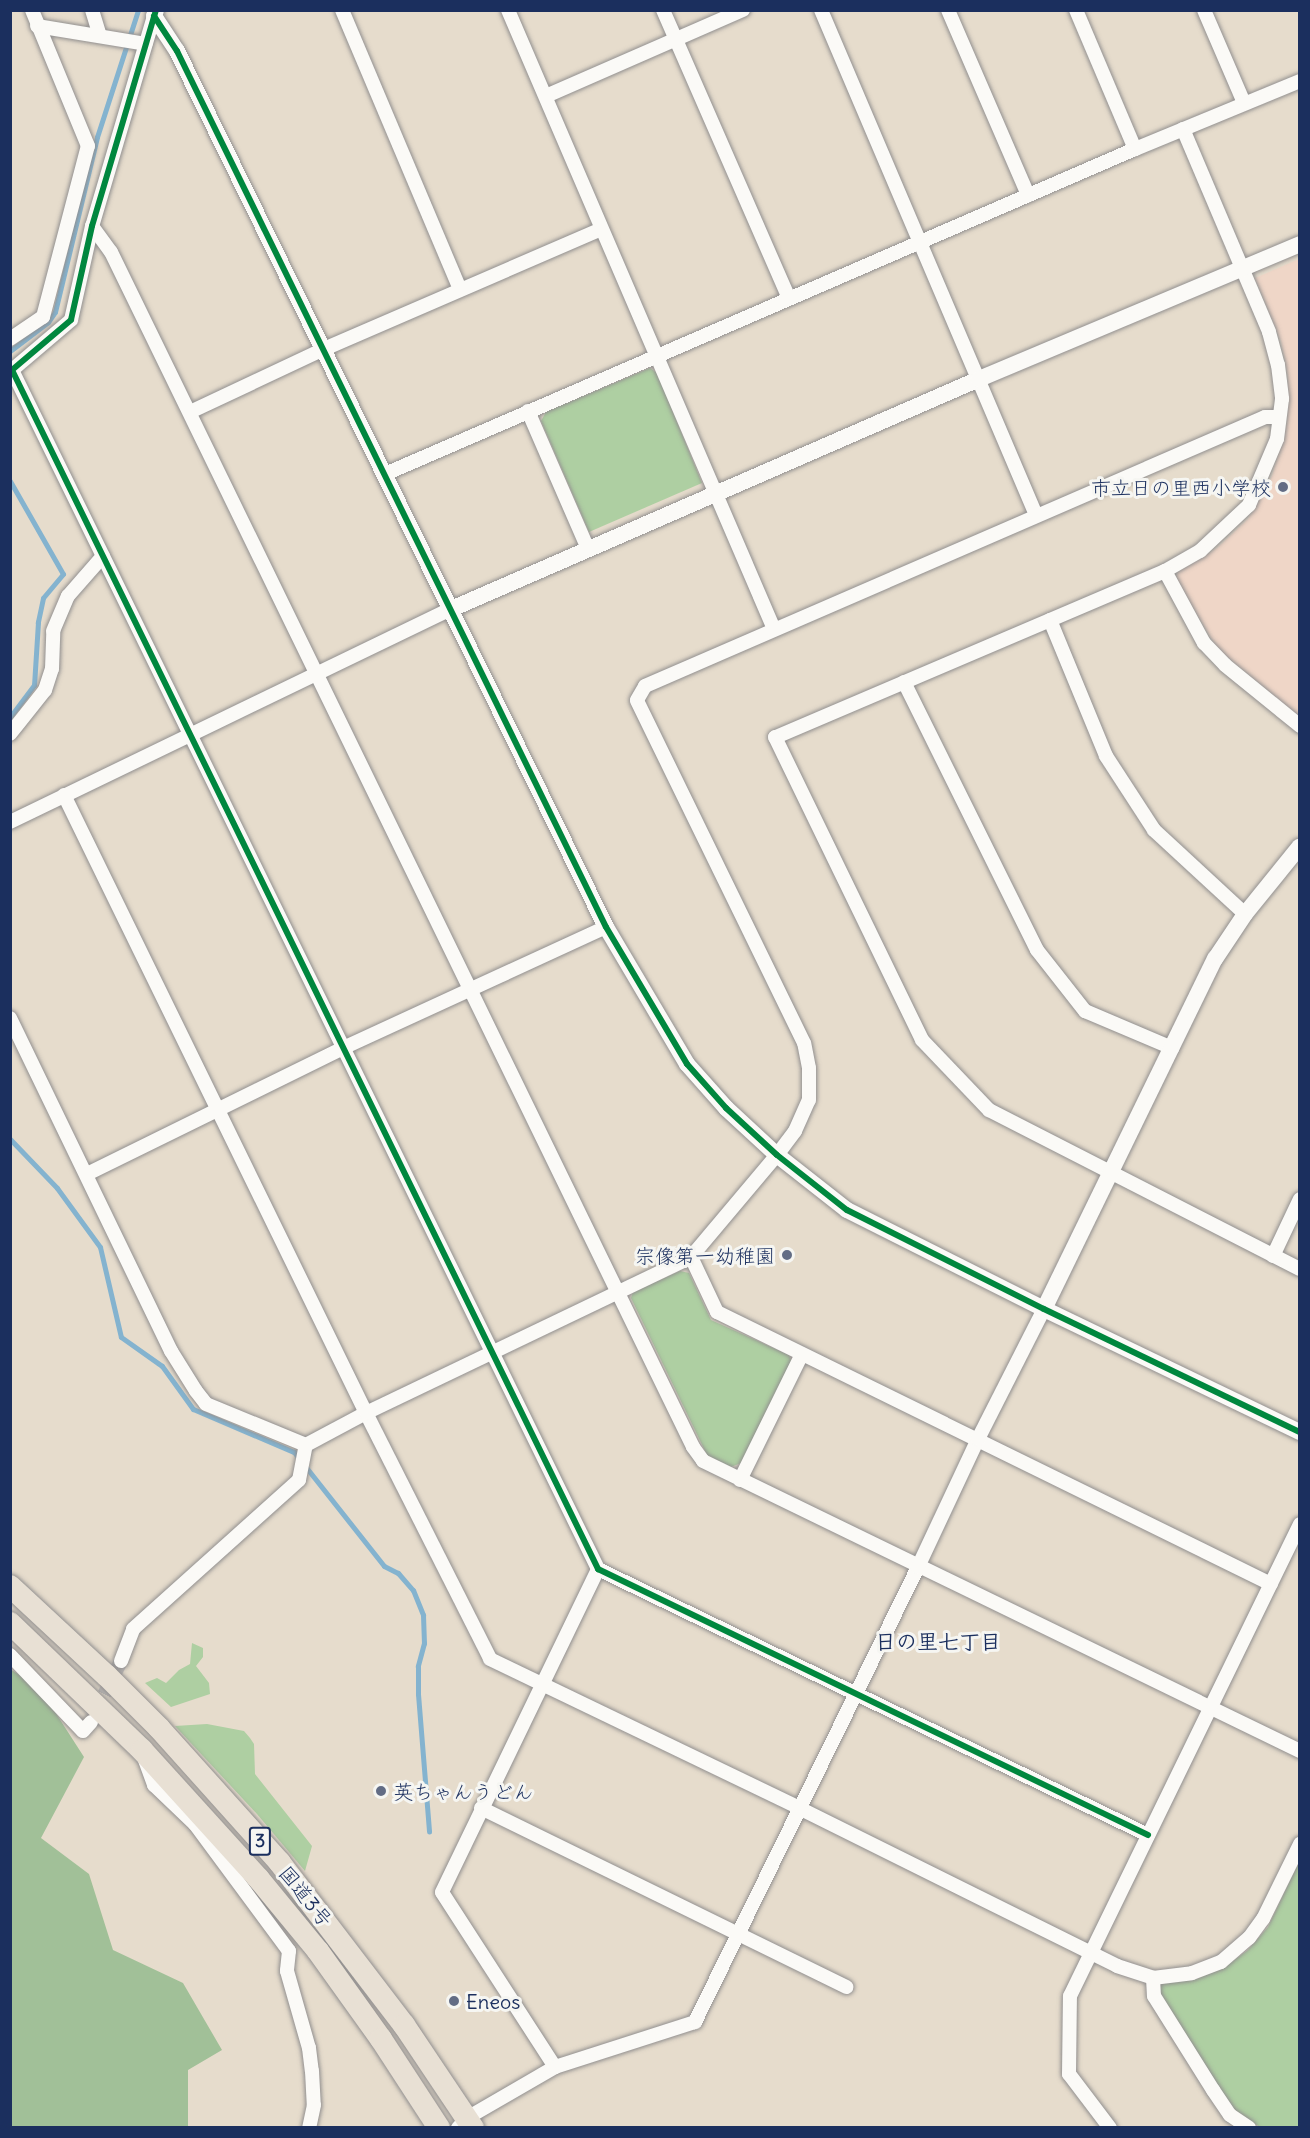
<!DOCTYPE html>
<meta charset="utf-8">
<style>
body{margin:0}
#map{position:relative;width:1310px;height:2138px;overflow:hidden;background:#e6dccc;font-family:Delius,"Klee One",sans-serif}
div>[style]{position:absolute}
.built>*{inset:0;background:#efd6c7}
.green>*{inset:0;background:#aecfa2}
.forest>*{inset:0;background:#a1c098}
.stream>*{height:5px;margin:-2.5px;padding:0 2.5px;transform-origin:2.5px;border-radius:2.5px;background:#84b3cf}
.minor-tunnel>*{height:14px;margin-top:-7px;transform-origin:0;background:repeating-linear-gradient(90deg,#bdb9b6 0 14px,transparent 0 21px)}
.roads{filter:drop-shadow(0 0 2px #918f8f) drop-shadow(0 0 2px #918f8f)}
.minor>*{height:14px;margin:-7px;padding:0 7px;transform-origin:7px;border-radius:7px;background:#fbfaf7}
.tertiary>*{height:16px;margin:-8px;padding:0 8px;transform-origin:8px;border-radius:8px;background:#fbfaf7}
.trunk>*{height:22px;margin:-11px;padding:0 11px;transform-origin:11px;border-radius:11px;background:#e8e0d4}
.cycleway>*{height:6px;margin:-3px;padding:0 3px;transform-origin:3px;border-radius:3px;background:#00873e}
.dots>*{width:16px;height:16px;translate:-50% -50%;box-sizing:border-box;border:3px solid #f6f6f2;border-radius:50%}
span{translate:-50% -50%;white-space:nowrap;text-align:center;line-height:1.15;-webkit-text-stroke:6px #f6f6f2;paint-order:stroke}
.shield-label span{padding:2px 4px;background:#f6f6f2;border:2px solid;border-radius:4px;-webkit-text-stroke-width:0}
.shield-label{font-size:18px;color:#1b2f5e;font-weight:700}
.poi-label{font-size:20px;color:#1b2f5e}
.right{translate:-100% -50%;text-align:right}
.left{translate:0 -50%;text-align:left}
.street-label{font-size:20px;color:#1b2f5e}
.neighbourhood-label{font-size:21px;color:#1b2f5e;font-weight:700}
.frame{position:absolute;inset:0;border:12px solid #1b2f5e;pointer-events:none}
</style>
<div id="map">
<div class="built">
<i style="clip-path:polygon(1299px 259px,1299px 717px,1218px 649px,1176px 580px,1178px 572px,1217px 548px,1248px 519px,1272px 476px,1287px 423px,1288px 376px,1281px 341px,1255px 278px)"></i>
</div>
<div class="green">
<i style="clip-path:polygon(650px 368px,657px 373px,702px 483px,589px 532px,541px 421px,546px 412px)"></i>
<i style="clip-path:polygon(680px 1271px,689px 1273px,711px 1320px,789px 1355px,792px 1363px,741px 1463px,731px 1467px,707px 1455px,631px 1298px,633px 1292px)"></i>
<i style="clip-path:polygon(192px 1643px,203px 1648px,203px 1657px,196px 1666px,209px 1683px,210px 1694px,171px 1707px,145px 1683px,157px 1678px,166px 1683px,179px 1670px,190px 1664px)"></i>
<i style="clip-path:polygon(207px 1724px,244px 1731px,250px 1738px,254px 1744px,255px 1774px,312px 1846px,305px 1871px,257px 1814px,175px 1726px)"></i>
<i style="clip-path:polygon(1299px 1862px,1299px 2127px,1260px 2127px,1235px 2112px,1158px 1991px,1160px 1983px,1197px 1979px,1225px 1967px,1248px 1950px,1268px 1927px)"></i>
</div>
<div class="forest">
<i style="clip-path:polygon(10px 1669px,39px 1687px,84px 1757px,41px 1838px,89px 1874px,113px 1950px,183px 1983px,222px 2050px,188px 2070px,188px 2127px,11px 2127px)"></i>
</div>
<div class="stream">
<i style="left:10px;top:351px;width:48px;rotate:-37.3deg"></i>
<i style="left:48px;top:322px;width:12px;rotate:-55deg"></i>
<i style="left:55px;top:312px;width:180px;rotate:-76.5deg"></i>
<i style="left:97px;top:137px;width:133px;rotate:-72.1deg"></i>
<i style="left:10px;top:481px;width:107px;rotate:60.3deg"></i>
<i style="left:63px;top:574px;width:31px;rotate:130deg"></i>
<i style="left:43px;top:598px;width:25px;rotate:102deg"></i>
<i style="left:38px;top:622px;width:63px;rotate:93.6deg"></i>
<i style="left:34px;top:685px;width:40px;rotate:127deg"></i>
<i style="left:10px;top:1139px;width:68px;rotate:46.2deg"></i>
<i style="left:57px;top:1188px;width:73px;rotate:53.9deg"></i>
<i style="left:100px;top:1247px;width:92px;rotate:76.9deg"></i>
<i style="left:121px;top:1337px;width:50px;rotate:35.3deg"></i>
<i style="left:162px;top:1366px;width:53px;rotate:54.2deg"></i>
<i style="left:193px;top:1409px;width:110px;rotate:23.1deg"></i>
<i style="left:294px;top:1452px;width:145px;rotate:51.7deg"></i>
<i style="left:384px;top:1566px;width:16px;rotate:27deg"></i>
<i style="left:398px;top:1573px;width:23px;rotate:49deg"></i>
<i style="left:413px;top:1590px;width:27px;rotate:68deg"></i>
<i style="left:423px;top:1615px;width:28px;rotate:88deg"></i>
<i style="left:424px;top:1643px;width:24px;rotate:105deg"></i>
<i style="left:418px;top:1666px;width:28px;rotate:90deg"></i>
<i style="left:418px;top:1694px;width:138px;rotate:85.4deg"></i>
</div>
<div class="minor-tunnel">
<i style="left:95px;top:1713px;width:58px;rotate:-63.4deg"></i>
</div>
<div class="roads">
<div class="minor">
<i style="left:92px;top:10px;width:27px;rotate:73deg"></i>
<i style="left:342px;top:10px;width:303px;rotate:67.1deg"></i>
<i style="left:508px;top:10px;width:674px;rotate:66.75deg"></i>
<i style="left:663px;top:10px;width:315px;rotate:66.4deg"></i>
<i style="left:821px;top:10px;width:549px;rotate:66.94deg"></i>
<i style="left:948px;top:10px;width:202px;rotate:66.6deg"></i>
<i style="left:1076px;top:10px;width:151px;rotate:67deg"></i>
<i style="left:1204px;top:10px;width:101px;rotate:66.7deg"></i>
<i style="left:154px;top:16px;width:219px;rotate:106.4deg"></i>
<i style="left:92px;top:226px;width:96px;rotate:102.6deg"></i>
<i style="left:71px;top:320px;width:77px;rotate:139.7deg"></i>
<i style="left:12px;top:370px;width:1335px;rotate:63.95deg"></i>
<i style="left:598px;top:1569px;width:611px;rotate:25.81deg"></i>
<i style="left:37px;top:26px;width:110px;rotate:9.4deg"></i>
<i style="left:546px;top:96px;width:215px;rotate:-23.6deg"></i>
<i style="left:1183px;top:129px;width:220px;rotate:67deg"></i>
<i style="left:1269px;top:332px;width:34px;rotate:75deg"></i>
<i style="left:1278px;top:365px;width:34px;rotate:83deg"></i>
<i style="left:1282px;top:399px;width:40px;rotate:97.1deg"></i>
<i style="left:1277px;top:439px;width:72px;rotate:113deg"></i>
<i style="left:1249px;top:505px;width:67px;rotate:136.8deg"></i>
<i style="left:1200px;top:551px;width:40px;rotate:150.3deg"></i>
<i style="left:1165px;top:571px;width:424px;rotate:156.9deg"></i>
<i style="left:775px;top:737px;width:337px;rotate:64.1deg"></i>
<i style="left:922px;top:1040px;width:97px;rotate:46.3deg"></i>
<i style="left:989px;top:1110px;width:349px;rotate:27.1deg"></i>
<i style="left:92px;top:226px;width:32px;rotate:54deg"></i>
<i style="left:111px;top:252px;width:1329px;rotate:64.03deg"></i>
<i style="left:693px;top:1447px;width:17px;rotate:54deg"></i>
<i style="left:703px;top:1461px;width:664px;rotate:25.91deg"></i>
<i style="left:10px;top:339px;width:40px;rotate:-34deg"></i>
<i style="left:43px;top:317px;width:177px;rotate:-75.3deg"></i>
<i style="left:88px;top:146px;width:147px;rotate:-112.4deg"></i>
<i style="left:528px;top:411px;width:150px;rotate:66.5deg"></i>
<i style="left:190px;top:412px;width:148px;rotate:-25.2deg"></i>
<i style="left:324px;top:349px;width:302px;rotate:-23.4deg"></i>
<i style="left:385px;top:474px;width:817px;rotate:-23.43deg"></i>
<i style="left:1135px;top:149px;width:178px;rotate:-22.4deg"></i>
<i style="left:1165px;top:571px;width:82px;rotate:61.6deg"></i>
<i style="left:1204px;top:643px;width:30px;rotate:46deg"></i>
<i style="left:1225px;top:665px;width:97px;rotate:39.1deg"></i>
<i style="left:1050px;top:620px;width:147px;rotate:67.6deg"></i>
<i style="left:1106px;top:756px;width:88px;rotate:57deg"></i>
<i style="left:1154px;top:830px;width:124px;rotate:42.7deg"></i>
<i style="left:904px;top:682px;width:299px;rotate:63.6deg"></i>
<i style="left:1037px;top:950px;width:78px;rotate:51.8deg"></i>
<i style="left:1085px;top:1011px;width:95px;rotate:23deg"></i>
<i style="left:10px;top:734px;width:56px;rotate:-51.5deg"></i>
<i style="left:45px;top:690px;width:22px;rotate:-72deg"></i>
<i style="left:52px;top:669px;width:38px;rotate:-88deg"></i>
<i style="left:53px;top:631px;width:38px;rotate:-67deg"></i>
<i style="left:68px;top:596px;width:53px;rotate:-48.8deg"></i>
<i style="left:64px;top:795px;width:688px;rotate:63.96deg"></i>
<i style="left:366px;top:1413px;width:275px;rotate:63.2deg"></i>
<i style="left:490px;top:1659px;width:343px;rotate:25.7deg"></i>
<i style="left:799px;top:1808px;width:355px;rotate:26.4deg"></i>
<i style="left:1117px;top:1966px;width:38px;rotate:18deg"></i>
<i style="left:1153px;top:1978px;width:39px;rotate:-7deg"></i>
<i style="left:1192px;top:1973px;width:31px;rotate:-21deg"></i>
<i style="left:1221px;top:1962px;width:37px;rotate:-41deg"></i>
<i style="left:1249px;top:1938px;width:24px;rotate:-54deg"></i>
<i style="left:1263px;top:1919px;width:84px;rotate:-63.7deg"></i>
<i style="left:10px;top:822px;width:488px;rotate:-25.8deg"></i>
<i style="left:10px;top:1018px;width:370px;rotate:64.2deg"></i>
<i style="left:171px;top:1351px;width:47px;rotate:58deg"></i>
<i style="left:196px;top:1391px;width:16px;rotate:52deg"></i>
<i style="left:206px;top:1404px;width:108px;rotate:22.3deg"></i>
<i style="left:87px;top:1174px;width:285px;rotate:-26.2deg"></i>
<i style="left:343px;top:1048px;width:289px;rotate:-24.7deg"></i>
<i style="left:1273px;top:1256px;width:63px;rotate:-64.7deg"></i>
<i style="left:691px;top:1257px;width:61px;rotate:64.7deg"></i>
<i style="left:717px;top:1312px;width:617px;rotate:26.15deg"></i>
<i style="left:306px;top:1445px;width:68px;rotate:-28.1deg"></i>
<i style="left:366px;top:1413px;width:361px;rotate:-25.6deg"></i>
<i style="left:691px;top:1257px;width:133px;rotate:-49.9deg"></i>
<i style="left:777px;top:1155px;width:30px;rotate:-53deg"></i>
<i style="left:795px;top:1131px;width:34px;rotate:-66deg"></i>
<i style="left:809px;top:1100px;width:32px;rotate:-90deg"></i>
<i style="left:809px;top:1068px;width:25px;rotate:-101deg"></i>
<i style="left:804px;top:1043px;width:381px;rotate:-116deg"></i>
<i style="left:637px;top:700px;width:16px;rotate:-60deg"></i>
<i style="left:645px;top:686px;width:676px;rotate:-23.45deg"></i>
<i style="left:1265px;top:417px;width:14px"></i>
<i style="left:740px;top:1480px;width:140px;rotate:-63.8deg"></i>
<i style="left:10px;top:1655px;width:105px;rotate:46.2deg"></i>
<i style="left:83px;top:1731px;width:12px;rotate:-48deg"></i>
<i style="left:121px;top:1661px;width:34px;rotate:-69deg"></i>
<i style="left:133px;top:1629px;width:223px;rotate:-41.9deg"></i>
<i style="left:299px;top:1480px;width:36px;rotate:-79deg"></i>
<i style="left:145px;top:1760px;width:27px;rotate:70deg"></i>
<i style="left:154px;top:1785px;width:57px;rotate:43.6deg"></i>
<i style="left:195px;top:1824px;width:158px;rotate:53.5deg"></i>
<i style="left:289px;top:1951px;width:20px;rotate:96deg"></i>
<i style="left:287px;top:1971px;width:80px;rotate:74.1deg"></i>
<i style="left:309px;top:2048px;width:23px;rotate:83deg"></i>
<i style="left:312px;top:2071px;width:34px;rotate:87deg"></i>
<i style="left:314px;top:2105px;width:24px;rotate:102deg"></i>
<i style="left:481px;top:1808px;width:407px;rotate:26.1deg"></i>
<i style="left:1153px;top:1978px;width:18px;rotate:87deg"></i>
<i style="left:1154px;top:1996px;width:111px;rotate:57.9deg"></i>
<i style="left:1213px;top:2090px;width:30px;rotate:56deg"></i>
<i style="left:1230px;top:2115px;width:23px;rotate:34deg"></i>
<i style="left:555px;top:2067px;width:208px;rotate:-122.9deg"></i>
<i style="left:442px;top:1892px;width:359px;rotate:-64.2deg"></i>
<i style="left:458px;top:2128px;width:13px;rotate:-48deg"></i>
<i style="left:467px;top:2118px;width:102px;rotate:-30.1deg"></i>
<i style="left:555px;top:2067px;width:147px;rotate:-17.8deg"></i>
<i style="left:695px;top:2022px;width:507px;rotate:-63.89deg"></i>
<i style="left:918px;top:1567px;width:141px;rotate:-64.9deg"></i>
<i style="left:978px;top:1439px;width:146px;rotate:-63.1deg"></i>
<i style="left:1110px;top:2128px;width:68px;rotate:-127.2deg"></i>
<i style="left:1069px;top:2074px;width:78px;rotate:-89.3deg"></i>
<i style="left:1070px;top:1996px;width:525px;rotate:-64.02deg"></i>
</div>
<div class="tertiary">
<i style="left:156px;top:10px;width:6px;rotate:108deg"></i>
<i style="left:154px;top:16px;width:42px;rotate:56.7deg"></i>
<i style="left:177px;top:51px;width:975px;rotate:63.91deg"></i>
<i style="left:606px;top:927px;width:159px;rotate:59.4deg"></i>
<i style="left:687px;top:1064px;width:59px;rotate:48.4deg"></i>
<i style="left:726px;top:1108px;width:69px;rotate:42.7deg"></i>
<i style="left:777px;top:1155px;width:89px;rotate:38.2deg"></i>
<i style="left:847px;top:1210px;width:220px;rotate:26.7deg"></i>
<i style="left:1044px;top:1309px;width:284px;rotate:25.7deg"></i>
<i style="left:449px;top:610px;width:578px;rotate:-23.55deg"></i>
<i style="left:979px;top:379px;width:348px;rotate:-22.8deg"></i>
<i style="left:1044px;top:1309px;width:390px;rotate:-64deg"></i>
<i style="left:1215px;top:959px;width:54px;rotate:-56.3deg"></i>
<i style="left:1245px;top:914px;width:87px;rotate:-51deg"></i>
</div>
<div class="trunk">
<i style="left:10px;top:1586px;width:132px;rotate:42.9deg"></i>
<i style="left:107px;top:1676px;width:74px;rotate:45deg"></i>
<i style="left:159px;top:1728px;width:181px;rotate:48.1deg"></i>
<i style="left:280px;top:1863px;width:204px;rotate:52.6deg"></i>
<i style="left:404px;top:2025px;width:124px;rotate:56.2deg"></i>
<i style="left:10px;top:1623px;width:183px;rotate:43.9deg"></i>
<i style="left:142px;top:1750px;width:173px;rotate:47.8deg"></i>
<i style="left:258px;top:1878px;width:94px;rotate:50.6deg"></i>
<i style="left:318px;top:1951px;width:108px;rotate:54.4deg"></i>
<i style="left:381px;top:2039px;width:106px;rotate:56.9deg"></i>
</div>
</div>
<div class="cycleway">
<i style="left:156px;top:10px;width:225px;rotate:106.5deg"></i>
<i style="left:92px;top:226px;width:96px;rotate:102.6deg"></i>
<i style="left:71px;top:320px;width:77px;rotate:139.7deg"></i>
<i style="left:12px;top:370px;width:1335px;rotate:63.95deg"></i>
<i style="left:598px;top:1569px;width:611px;rotate:25.81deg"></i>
<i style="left:154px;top:16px;width:42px;rotate:56.7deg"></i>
<i style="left:177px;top:51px;width:975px;rotate:63.91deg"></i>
<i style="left:606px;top:927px;width:159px;rotate:59.4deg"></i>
<i style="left:687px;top:1064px;width:59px;rotate:48.4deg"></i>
<i style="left:726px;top:1108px;width:69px;rotate:42.7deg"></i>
<i style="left:777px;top:1155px;width:89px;rotate:38.2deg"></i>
<i style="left:847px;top:1210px;width:220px;rotate:26.7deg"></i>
<i style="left:1044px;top:1309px;width:284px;rotate:25.7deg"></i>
</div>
<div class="dots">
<i style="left:1283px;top:487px;background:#626c84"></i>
<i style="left:787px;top:1255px;background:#626c84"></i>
<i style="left:381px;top:1791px;background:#626c84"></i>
<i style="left:454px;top:2001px;background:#626c84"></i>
</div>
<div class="shield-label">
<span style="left:260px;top:1841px">3</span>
</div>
<div class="poi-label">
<span class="right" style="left:1271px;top:487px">市立日の里西小学校</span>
<span class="right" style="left:775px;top:1255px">宗像第一幼稚園</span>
<span class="left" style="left:393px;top:1791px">英ちゃんうどん</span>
<span class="left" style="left:466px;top:2001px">Eneos</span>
</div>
<div class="street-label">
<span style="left:306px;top:1896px;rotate:51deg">国道3号</span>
</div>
<div class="neighbourhood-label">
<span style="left:938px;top:1642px">日の里七丁目</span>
</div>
<div class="frame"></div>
</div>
